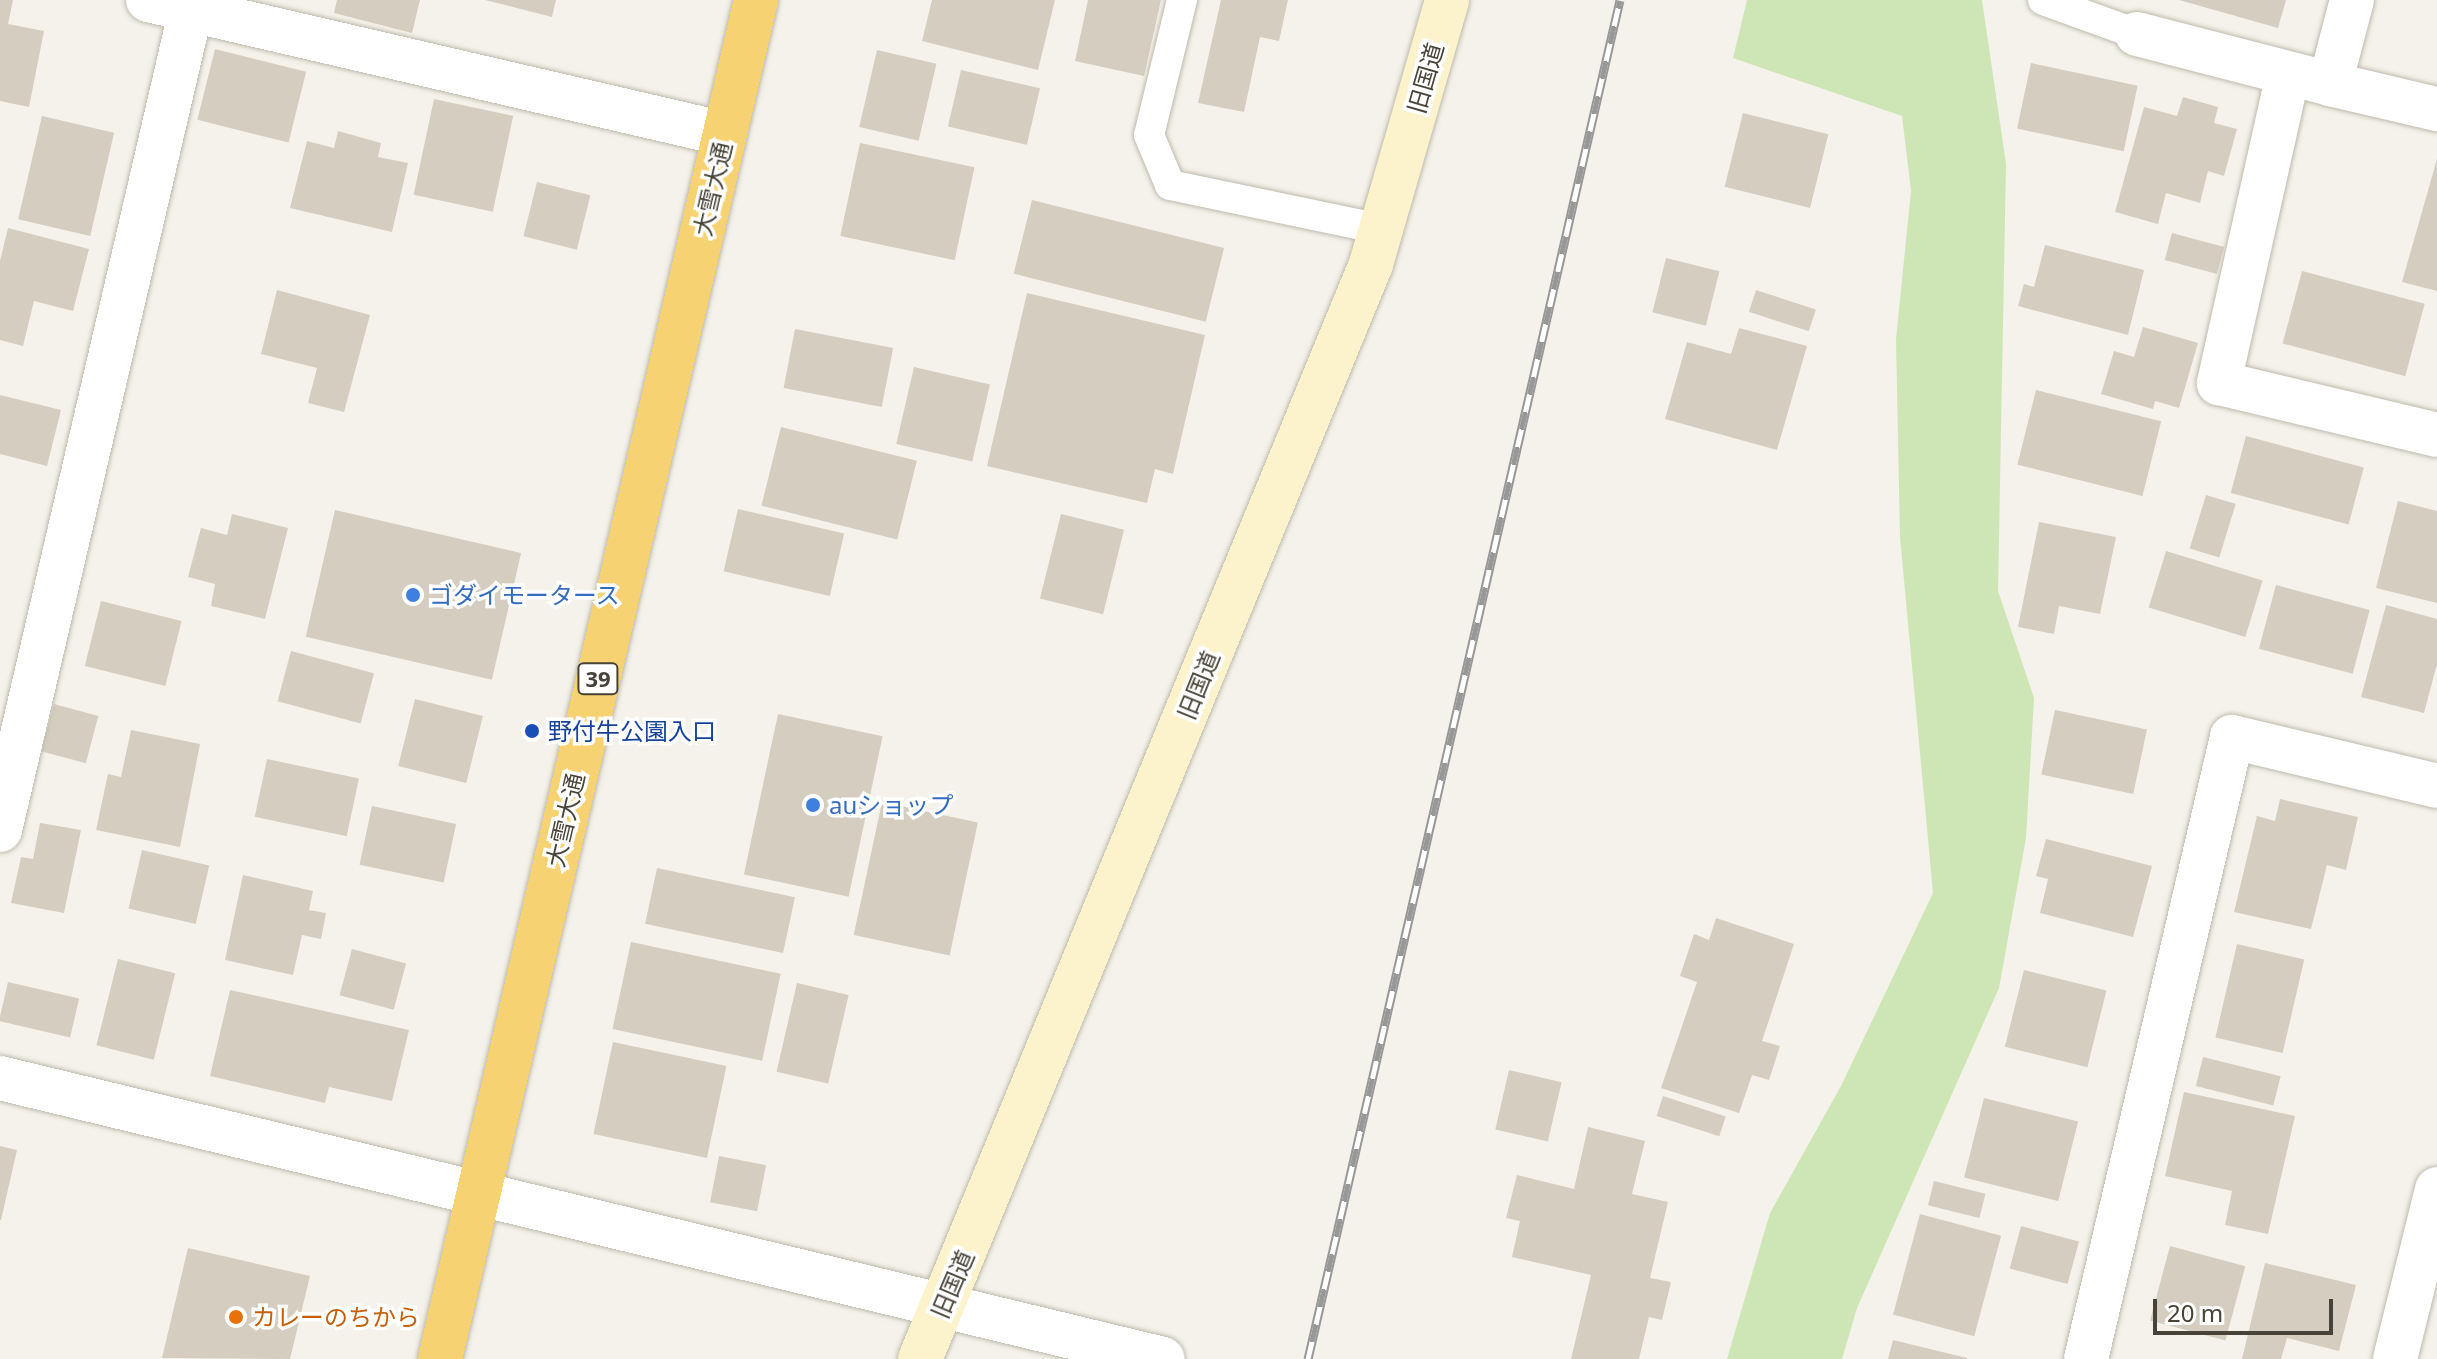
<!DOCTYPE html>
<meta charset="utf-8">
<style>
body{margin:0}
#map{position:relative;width:2437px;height:1359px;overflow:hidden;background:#f4f2ea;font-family:"Noto Sans","Noto Sans JP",sans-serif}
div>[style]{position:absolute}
.green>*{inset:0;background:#cee6b5}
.building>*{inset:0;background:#d5cec0;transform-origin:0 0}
.roads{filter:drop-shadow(0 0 2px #bfbaad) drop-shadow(0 0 2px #bfbaad)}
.lane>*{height:30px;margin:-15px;padding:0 15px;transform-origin:15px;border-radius:15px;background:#fff}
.street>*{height:44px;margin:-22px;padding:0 22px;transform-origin:22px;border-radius:22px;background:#fff}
.secondary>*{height:44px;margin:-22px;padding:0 22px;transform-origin:22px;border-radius:22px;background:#fcf3cc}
.highway>*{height:44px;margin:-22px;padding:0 22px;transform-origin:22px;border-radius:22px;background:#f7d272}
.rail>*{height:9px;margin-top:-4.5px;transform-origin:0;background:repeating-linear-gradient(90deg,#fff 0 18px,#989898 0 36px);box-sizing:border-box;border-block:2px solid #989898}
.dots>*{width:22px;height:22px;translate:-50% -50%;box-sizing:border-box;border:4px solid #fff;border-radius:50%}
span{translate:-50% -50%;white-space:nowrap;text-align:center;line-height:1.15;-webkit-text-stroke:7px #fff;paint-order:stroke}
.shield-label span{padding:2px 6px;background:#fff;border:2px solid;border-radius:6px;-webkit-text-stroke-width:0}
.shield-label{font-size:22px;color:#484338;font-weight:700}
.street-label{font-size:24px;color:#484338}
.shop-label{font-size:24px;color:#366cbe}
.left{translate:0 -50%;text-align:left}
.transit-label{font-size:24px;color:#164399}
.food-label{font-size:24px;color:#c56008}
.scale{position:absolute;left:2153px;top:1299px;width:180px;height:36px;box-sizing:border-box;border:4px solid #484338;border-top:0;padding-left:10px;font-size:24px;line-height:28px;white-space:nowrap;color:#484338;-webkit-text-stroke:6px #fff;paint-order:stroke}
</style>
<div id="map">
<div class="green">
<i style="clip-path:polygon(1747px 0,1982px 0,2006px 164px,1998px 591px,2034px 698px,2026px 838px,1999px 988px,1857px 1308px,1842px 1359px,1727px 1359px,1770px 1213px,1841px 1086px,1933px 893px,1900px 537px,1896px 339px,1911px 191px,1902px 116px,1733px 58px)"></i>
</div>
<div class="building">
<i style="clip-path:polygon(0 0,13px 0,8px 24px,44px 31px,29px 107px,0 101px)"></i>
<i style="clip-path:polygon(337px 0,420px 0,412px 33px,334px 13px)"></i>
<i style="clip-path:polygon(485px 0,556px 0,552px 17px)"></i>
<i style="clip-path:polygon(932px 0,1055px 0,1038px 70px,922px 41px)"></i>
<i style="clip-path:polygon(1088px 0,1161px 0,1144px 76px,1075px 61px)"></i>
<i style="clip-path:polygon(1221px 0,1288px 0,1279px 41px,1260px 37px,1244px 112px,1198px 103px)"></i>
<i style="clip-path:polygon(2179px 0,2286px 0,2278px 28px)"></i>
<i style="left:215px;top:49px;width:94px;height:73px;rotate:14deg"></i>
<i style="left:877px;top:50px;width:61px;height:79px;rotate:13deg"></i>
<i style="left:2031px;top:63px;width:109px;height:67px;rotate:12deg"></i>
<i style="left:961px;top:70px;width:81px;height:58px;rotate:13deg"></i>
<i style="clip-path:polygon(2183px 97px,2218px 107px,2214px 123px,2237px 129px,2224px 176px,2208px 171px,2200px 203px,2166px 193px,2158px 224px,2115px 212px,2144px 107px,2177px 116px)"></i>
<i style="left:434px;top:99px;width:81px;height:98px;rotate:12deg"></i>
<i style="left:1743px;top:113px;width:88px;height:76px;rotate:14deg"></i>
<i style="left:42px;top:116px;width:74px;height:106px;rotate:13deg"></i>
<i style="clip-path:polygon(338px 131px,381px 143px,378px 157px,408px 163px,392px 232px,290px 208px,307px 141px,334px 148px)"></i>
<i style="left:860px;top:143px;width:117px;height:95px;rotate:12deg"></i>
<i style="clip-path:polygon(2437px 159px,2437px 291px,2402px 282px)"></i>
<i style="left:537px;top:182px;width:55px;height:56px;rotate:14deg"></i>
<i style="left:1032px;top:200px;width:198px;height:76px;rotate:14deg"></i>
<i style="clip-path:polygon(8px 228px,89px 249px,73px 311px,34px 301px,23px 346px,0 340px,0 261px)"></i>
<i style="left:2172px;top:233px;width:54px;height:28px;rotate:15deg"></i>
<i style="clip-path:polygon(2045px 245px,2144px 270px,2128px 335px,2018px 306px,2024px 284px,2034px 287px)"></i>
<i style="left:1666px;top:258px;width:55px;height:56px;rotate:14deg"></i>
<i style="left:2302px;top:271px;width:127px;height:75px;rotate:15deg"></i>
<i style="clip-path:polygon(277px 290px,370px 315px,344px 412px,308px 403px,317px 368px,261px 354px)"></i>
<i style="left:1756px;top:290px;width:63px;height:23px;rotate:18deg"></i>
<i style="clip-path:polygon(1027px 293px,1205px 335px,1173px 474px,1155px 469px,1147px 503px,987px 466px)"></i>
<i style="clip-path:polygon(2143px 327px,2198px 343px,2179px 408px,2155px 401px,2153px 409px,2101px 394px,2114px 351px,2134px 357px)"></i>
<i style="clip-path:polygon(1739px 328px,1807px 346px,1777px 450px,1665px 419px,1687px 342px,1731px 354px)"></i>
<i style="left:795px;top:329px;width:100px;height:60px;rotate:11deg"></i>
<i style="left:914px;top:367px;width:78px;height:79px;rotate:13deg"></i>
<i style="left:2036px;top:390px;width:129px;height:77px;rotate:14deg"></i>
<i style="clip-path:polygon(0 395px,61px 410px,47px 466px,0 454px)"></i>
<i style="left:781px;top:427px;width:140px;height:81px;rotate:14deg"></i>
<i style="left:2246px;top:436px;width:122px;height:59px;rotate:15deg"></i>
<i style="left:2206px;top:495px;width:31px;height:56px;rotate:17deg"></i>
<i style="clip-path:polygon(2398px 501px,2437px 511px,2437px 603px,2376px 588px)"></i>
<i style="left:738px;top:509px;width:109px;height:64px;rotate:13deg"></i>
<i style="left:335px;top:510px;width:191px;height:130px;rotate:13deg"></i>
<i style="clip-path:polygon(232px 514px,288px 528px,265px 619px,211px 606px,215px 584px,188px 577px,201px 528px,227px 535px)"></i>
<i style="left:1061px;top:514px;width:65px;height:87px;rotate:14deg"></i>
<i style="clip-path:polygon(2039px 522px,2116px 537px,2100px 614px,2059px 606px,2054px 634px,2018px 627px)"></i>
<i style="left:2166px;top:551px;width:101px;height:59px;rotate:17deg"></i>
<i style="left:2276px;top:585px;width:97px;height:66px;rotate:15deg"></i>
<i style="left:101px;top:601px;width:83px;height:67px;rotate:14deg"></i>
<i style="clip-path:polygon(2386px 605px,2437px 619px,2437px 664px,2424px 713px,2361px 697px)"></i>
<i style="left:291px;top:651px;width:86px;height:52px;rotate:15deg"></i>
<i style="left:415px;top:699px;width:70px;height:69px;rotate:14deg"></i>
<i style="left:54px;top:704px;width:46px;height:49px;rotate:15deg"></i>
<i style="left:2055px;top:710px;width:94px;height:66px;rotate:12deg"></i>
<i style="left:778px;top:714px;width:107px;height:164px;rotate:12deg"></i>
<i style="clip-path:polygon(131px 730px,200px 744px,180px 847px,96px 830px,108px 774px,121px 777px)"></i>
<i style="left:267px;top:759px;width:94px;height:59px;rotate:12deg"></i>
<i style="clip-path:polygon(2280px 799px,2358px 817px,2346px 870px,2327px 865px,2311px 929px,2234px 912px,2257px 816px,2275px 821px)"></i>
<i style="left:882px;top:802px;width:98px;height:136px;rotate:12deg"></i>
<i style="left:372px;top:806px;width:86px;height:60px;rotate:12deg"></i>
<i style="clip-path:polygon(40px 823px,81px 830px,64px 913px,11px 903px,21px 857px,33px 859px)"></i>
<i style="clip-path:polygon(2046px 839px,2152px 866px,2133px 937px,2040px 913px,2048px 879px,2036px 876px)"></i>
<i style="left:142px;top:850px;width:69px;height:60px;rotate:13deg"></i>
<i style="left:657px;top:868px;width:141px;height:57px;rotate:12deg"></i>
<i style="clip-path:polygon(243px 875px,313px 891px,309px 910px,326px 913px,321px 939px,302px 935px,293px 975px,225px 960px)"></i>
<i style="clip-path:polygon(1716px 918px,1794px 944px,1762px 1041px,1780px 1046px,1769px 1080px,1752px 1075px,1739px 1113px,1661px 1088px,1697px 982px,1680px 976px,1694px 934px,1709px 940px)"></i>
<i style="left:631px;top:942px;width:153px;height:89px;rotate:12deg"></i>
<i style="left:2237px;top:944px;width:69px;height:96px;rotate:13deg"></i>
<i style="left:352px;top:949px;width:56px;height:48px;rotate:15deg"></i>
<i style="left:118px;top:959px;width:59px;height:89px;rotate:14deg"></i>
<i style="left:2024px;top:970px;width:85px;height:79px;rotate:14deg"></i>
<i style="left:8px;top:982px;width:73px;height:40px;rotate:13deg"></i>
<i style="left:797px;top:983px;width:53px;height:91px;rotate:13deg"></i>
<i style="clip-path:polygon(230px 990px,409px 1030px,392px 1101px,329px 1087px,325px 1103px,210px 1076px)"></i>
<i style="left:613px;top:1042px;width:116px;height:94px;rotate:12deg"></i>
<i style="left:2203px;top:1057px;width:80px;height:30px;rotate:14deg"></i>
<i style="left:1509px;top:1070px;width:54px;height:61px;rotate:13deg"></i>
<i style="clip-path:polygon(2184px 1092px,2295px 1116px,2268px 1234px,2225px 1225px,2232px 1191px,2165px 1176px)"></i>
<i style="left:1663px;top:1096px;width:66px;height:21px;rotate:18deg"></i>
<i style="left:1984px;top:1098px;width:97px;height:82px;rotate:14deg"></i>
<i style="clip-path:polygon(1588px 1127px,1645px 1141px,1632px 1194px,1668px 1202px,1650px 1278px,1671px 1282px,1662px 1320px,1649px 1317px,1639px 1359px,1571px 1359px,1591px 1275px,1512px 1257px,1520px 1221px,1506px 1218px,1517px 1175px,1574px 1189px)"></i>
<i style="clip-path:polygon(0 1146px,17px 1150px,1px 1220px,0 1220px)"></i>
<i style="left:719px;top:1156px;width:48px;height:47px;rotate:11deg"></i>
<i style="left:1934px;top:1181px;width:53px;height:25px;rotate:14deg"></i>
<i style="left:1920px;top:1214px;width:84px;height:104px;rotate:15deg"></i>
<i style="left:2021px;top:1226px;width:60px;height:44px;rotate:15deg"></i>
<i style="left:2170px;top:1246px;width:78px;height:77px;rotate:15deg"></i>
<i style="clip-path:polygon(188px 1248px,310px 1276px,290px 1359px,162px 1358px)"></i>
<i style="clip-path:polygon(2265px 1263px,2356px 1285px,2339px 1351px,2287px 1338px,2281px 1359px,2242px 1359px)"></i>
<i style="clip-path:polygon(1893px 1340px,1967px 1358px,1967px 1359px,1888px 1359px)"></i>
</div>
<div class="roads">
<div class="lane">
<i style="left:1182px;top:0;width:139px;rotate:103.7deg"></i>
<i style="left:1149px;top:135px;width:54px;rotate:67.2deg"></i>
<i style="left:1170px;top:185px;width:216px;rotate:11.8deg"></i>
<i style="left:2043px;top:0;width:100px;rotate:19.9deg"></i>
</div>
<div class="street">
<i style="left:148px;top:0;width:592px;rotate:13.07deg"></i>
<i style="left:2352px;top:0;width:87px;rotate:104.7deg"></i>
<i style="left:2330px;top:84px;width:110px;rotate:13.2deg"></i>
<i style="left:2137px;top:34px;width:199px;rotate:14.5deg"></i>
<i style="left:2288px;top:74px;width:317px;rotate:102.6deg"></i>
<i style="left:2219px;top:383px;width:224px;rotate:13.4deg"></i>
<i style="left:0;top:830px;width:843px;rotate:-76.9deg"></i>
<i style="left:0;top:1078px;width:1196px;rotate:13.58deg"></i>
<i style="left:2086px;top:1359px;width:639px;rotate:-76.79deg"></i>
<i style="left:2232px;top:737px;width:211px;rotate:13.4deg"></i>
<i style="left:2395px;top:1359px;width:175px;rotate:-76.1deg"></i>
</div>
<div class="secondary">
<i style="left:920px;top:1359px;width:1184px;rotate:-67.61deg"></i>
<i style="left:1371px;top:264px;width:275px;rotate:-73.9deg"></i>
</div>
<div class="highway">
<i style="left:440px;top:1359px;width:1395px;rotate:-76.91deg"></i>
</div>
</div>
<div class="rail">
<i style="left:1308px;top:1359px;width:1394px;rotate:-77.07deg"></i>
</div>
<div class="dots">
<i style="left:413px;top:595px;background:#3f7fe0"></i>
<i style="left:532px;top:731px;background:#1a4fb4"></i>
<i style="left:813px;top:805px;background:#3f7fe0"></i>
<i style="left:236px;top:1317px;background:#e8710a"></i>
</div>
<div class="shield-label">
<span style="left:598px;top:679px">39</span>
</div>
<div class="street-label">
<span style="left:1425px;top:78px;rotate:-74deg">旧国道</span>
<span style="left:712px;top:189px;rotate:-77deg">大雪大通</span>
<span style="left:1198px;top:685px;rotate:-68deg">旧国道</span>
<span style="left:565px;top:820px;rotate:-77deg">大雪大通</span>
<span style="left:952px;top:1284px;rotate:-67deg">旧国道</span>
</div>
<div class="shop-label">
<span class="left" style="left:429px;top:595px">ゴダイモータース</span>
<span class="left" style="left:829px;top:805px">auショップ</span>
</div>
<div class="transit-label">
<span class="left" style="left:548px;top:731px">野付牛公園入口</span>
</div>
<div class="food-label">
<span class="left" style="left:252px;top:1317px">カレーのちから</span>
</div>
<div class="scale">20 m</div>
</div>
